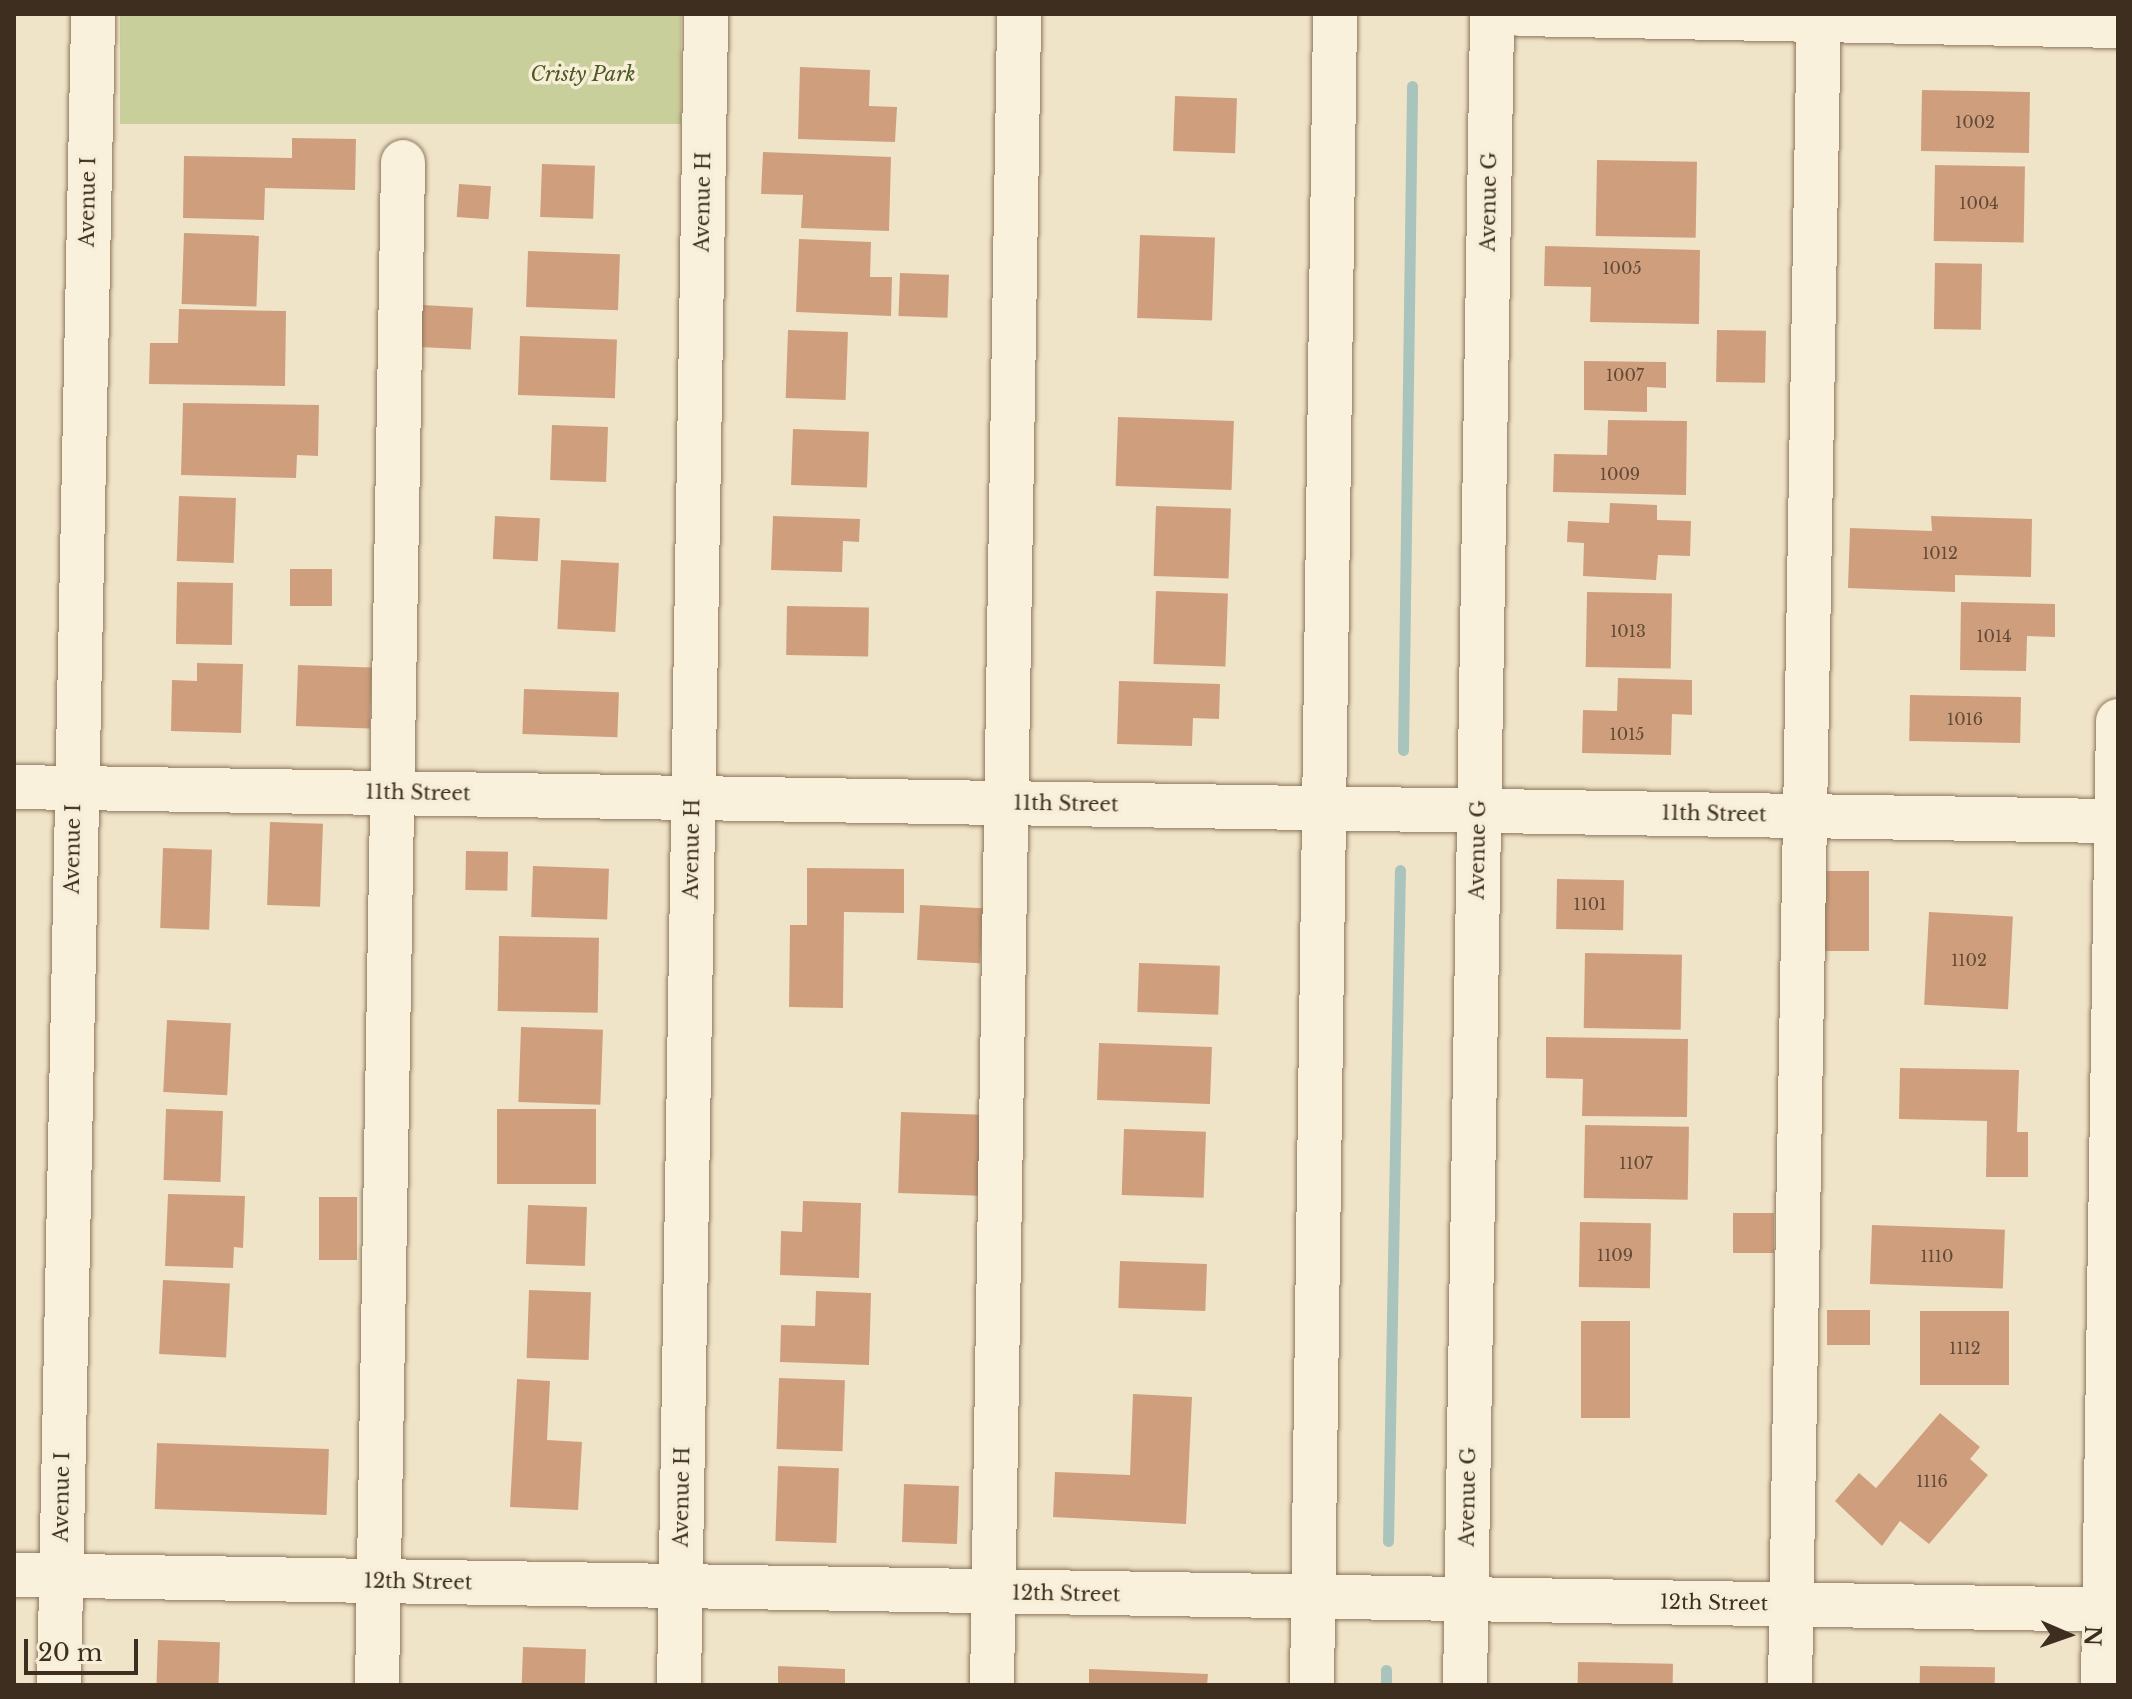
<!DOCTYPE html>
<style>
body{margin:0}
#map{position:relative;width:2132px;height:1699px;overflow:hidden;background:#f0e4c8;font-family:"Libre Baskerville",serif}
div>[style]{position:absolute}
.green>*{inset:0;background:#c9cf9b;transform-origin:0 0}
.stream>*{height:11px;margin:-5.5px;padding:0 5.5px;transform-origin:5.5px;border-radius:5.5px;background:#a9c4bc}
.building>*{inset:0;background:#cf9f7d;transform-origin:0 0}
.roads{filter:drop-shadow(0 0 2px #8d765c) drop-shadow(0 0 2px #8d765c)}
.minor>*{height:44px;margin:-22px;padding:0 22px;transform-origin:22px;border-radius:22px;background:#faf1dc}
span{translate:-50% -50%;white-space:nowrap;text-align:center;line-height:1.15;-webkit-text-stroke:7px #f7eed8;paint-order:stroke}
.number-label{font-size:16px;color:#624a37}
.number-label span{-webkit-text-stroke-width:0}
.park-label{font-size:20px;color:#4d5a26;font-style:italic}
.street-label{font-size:20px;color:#3d2e20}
.frame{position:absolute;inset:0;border:16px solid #3d2e20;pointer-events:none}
.north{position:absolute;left:2028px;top:1595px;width:80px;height:80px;-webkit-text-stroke:6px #f7eed8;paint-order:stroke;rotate:92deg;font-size:22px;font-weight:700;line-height:32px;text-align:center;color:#3d2e20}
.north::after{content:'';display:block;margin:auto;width:28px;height:36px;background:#3d2e20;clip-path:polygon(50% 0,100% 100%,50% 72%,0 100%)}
.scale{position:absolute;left:24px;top:1639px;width:114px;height:36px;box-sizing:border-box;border:4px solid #3d2e20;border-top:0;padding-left:10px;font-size:24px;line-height:28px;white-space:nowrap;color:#3d2e20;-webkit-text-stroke:6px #f7eed8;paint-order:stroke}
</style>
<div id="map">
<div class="green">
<i style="left:120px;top:14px;width:561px;height:110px"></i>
</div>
<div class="stream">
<i style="left:1403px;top:750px;width:664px;rotate:-89.22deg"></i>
<i style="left:1388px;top:1541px;width:671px;rotate:-88.98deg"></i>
<i style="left:1386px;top:1685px;width:15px;rotate:-90deg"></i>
</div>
<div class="building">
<i style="clip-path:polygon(800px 67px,870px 70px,869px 106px,897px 107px,895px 142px,798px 139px)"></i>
<i style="left:1922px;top:90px;width:108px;height:61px;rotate:1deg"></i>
<i style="left:1175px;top:96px;width:62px;height:55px;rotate:2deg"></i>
<i style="clip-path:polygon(292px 138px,356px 139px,355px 190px,265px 188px,264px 220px,183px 218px,184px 156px,292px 158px)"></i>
<i style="clip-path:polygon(763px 152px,891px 157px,889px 231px,801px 228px,803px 195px,761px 194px)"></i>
<i style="left:1597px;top:160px;width:100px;height:76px;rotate:1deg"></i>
<i style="left:542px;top:164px;width:53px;height:53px;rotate:2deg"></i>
<i style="left:1935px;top:165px;width:90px;height:76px;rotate:1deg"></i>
<i style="left:459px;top:184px;width:32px;height:33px;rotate:4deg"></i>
<i style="left:184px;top:233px;width:75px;height:71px;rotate:2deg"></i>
<i style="left:1140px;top:235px;width:75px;height:83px;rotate:2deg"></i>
<i style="clip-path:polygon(799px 239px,871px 242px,870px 277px,892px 277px,891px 316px,796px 312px)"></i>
<i style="clip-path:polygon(1545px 246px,1700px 250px,1699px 324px,1590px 322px,1591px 287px,1544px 286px)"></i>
<i style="left:528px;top:251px;width:92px;height:56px;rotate:2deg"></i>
<i style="left:1935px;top:263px;width:47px;height:66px;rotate:1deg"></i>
<i style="left:900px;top:273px;width:49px;height:43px;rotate:2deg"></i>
<i style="left:422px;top:305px;width:51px;height:42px;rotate:3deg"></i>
<i style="clip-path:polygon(179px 309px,286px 311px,285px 386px,149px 384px,150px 343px,178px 343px)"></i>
<i style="left:788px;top:330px;width:60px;height:68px;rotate:2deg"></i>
<i style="left:1717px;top:330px;width:49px;height:52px;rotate:1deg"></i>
<i style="left:520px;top:336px;width:97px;height:59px;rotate:2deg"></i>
<i style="clip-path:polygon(1584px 361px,1666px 362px,1666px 388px,1647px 387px,1647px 412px,1584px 410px)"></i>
<i style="clip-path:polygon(183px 403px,319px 405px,318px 456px,297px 455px,296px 478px,181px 475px)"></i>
<i style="left:1118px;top:417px;width:116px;height:69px;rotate:2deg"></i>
<i style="clip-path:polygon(1608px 420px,1687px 421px,1686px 495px,1553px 492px,1554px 454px,1607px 455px)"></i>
<i style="left:552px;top:425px;width:56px;height:55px;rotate:2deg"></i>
<i style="left:793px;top:429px;width:76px;height:56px;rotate:2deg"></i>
<i style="left:179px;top:496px;width:57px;height:65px;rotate:2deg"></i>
<i style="clip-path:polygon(1610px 503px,1657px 505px,1657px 520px,1691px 521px,1690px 556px,1658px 555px,1656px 580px,1583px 576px,1584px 543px,1567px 542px,1568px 521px,1609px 523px)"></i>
<i style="left:1156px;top:506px;width:75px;height:70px;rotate:2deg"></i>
<i style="left:495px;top:516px;width:45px;height:43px;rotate:3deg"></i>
<i style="clip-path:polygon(773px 516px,860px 519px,859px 542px,843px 541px,842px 572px,771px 570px)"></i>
<i style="clip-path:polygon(1931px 516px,2032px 519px,2031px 577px,1955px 575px,1955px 592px,1848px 588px,1850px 528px,1932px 531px)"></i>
<i style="left:561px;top:560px;width:58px;height:69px;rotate:3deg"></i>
<i style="left:290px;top:569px;width:42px;height:37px"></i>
<i style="left:177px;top:582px;width:56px;height:62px;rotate:1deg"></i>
<i style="left:1156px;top:591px;width:72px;height:73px;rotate:2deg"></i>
<i style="left:1587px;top:592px;width:85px;height:75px;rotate:1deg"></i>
<i style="clip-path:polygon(1961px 602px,2055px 604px,2055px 637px,2027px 636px,2026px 671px,1960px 670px)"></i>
<i style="left:787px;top:606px;width:82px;height:49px;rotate:1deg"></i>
<i style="clip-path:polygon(197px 663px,243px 664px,241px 733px,171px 731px,172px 680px,197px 681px)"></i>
<i style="left:298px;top:665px;width:74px;height:61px;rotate:2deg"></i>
<i style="clip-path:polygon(1618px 678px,1692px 680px,1692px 715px,1672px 714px,1671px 755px,1582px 753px,1583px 710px,1617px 711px)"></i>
<i style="clip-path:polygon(1119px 681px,1220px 684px,1219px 719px,1193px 718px,1192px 746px,1117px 744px)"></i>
<i style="left:524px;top:689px;width:95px;height:45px;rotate:2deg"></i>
<i style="left:1910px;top:695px;width:111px;height:46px;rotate:1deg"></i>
<i style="left:270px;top:822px;width:53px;height:83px;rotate:2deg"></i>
<i style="left:163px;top:848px;width:49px;height:80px;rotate:2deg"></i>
<i style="left:466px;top:851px;width:42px;height:39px;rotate:1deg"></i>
<i style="left:533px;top:866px;width:76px;height:51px;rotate:2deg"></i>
<i style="clip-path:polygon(807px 868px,904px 869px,904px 913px,844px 912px,843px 1008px,789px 1007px,790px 925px,807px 925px)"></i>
<i style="left:1814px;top:871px;width:55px;height:80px"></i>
<i style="left:1557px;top:879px;width:67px;height:50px;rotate:1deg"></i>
<i style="left:920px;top:905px;width:63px;height:55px;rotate:3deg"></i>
<i style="left:1929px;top:912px;width:84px;height:93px;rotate:3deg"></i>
<i style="left:499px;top:936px;width:100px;height:75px;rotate:1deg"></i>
<i style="left:1585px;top:953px;width:97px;height:75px;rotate:1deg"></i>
<i style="left:1139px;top:963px;width:81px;height:49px;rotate:2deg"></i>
<i style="left:167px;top:1020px;width:64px;height:72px;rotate:3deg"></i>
<i style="left:521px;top:1027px;width:82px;height:75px;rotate:2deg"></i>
<i style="clip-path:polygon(1546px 1037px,1688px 1039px,1687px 1117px,1582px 1116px,1583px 1079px,1546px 1078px)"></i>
<i style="left:1099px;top:1043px;width:113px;height:57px;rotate:2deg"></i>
<i style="clip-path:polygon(1900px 1068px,2019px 1070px,2017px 1132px,2028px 1132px,2028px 1177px,1986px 1177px,1987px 1121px,1899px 1119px)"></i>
<i style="left:166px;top:1109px;width:57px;height:71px;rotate:2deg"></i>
<i style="left:497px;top:1109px;width:99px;height:75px"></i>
<i style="left:901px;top:1112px;width:82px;height:81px;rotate:2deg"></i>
<i style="left:1585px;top:1125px;width:104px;height:73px;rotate:1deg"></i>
<i style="left:1124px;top:1129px;width:82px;height:66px;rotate:2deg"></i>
<i style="clip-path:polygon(168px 1194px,245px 1196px,243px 1248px,234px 1247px,233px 1268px,165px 1266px)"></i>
<i style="left:357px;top:1197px;width:63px;height:38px;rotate:90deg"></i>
<i style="clip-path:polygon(803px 1201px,861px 1203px,859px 1278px,780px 1275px,781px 1231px,802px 1232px)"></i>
<i style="left:528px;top:1205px;width:59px;height:59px;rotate:2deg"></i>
<i style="left:1733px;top:1213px;width:41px;height:40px"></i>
<i style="left:1580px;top:1222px;width:71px;height:65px;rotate:1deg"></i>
<i style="left:1872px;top:1225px;width:133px;height:59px;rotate:2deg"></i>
<i style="left:1120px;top:1261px;width:87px;height:47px;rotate:2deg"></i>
<i style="left:163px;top:1280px;width:67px;height:74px;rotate:3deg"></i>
<i style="left:529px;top:1290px;width:62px;height:68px;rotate:2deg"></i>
<i style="clip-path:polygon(816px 1291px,871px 1293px,869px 1365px,780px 1362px,781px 1325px,815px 1326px)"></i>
<i style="left:1827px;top:1310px;width:43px;height:35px"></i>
<i style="left:1920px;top:1311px;width:89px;height:74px"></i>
<i style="left:1581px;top:1321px;width:49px;height:97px"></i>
<i style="left:779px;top:1378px;width:66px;height:71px;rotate:2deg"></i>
<i style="clip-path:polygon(517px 1379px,550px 1381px,547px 1440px,582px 1442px,578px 1510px,510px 1507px)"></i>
<i style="clip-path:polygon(1133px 1394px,1192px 1397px,1186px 1524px,1053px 1517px,1055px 1472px,1130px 1475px)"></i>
<i style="clip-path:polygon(1940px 1413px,1980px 1447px,1970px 1459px,1988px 1475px,1929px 1544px,1900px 1521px,1882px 1546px,1835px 1501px,1859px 1473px,1876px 1488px)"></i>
<i style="left:157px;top:1443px;width:172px;height:66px;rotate:2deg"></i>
<i style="left:778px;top:1466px;width:61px;height:75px;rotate:2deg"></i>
<i style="left:904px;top:1484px;width:55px;height:58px;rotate:2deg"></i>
<i style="left:158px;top:1640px;width:62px;height:45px;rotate:2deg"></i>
<i style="left:523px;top:1647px;width:63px;height:38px;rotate:2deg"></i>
<i style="left:1578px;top:1662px;width:95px;height:23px;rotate:1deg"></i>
<i style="clip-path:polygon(778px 1666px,845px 1669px,845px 1685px,778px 1685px)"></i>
<i style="left:1920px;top:1666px;width:75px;height:19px;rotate:1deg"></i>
<i style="clip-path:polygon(1089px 1669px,1208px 1674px,1207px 1685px,1089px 1685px)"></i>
</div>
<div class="roads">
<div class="minor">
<i style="left:1520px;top:14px;width:598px;rotate:1.15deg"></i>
<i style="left:14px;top:787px;width:2104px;rotate:0.93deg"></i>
<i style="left:14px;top:1575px;width:2104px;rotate:0.95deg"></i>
<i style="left:59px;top:1685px;width:1671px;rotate:-88.83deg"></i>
<i style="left:377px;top:1685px;width:1523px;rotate:-89.02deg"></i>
<i style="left:679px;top:1685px;width:1671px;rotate:-89.07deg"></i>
<i style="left:992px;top:1685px;width:1671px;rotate:-89.07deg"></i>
<i style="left:1312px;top:1685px;width:1671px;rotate:-89.21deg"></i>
<i style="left:1465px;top:1685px;width:1671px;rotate:-89.07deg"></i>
<i style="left:1790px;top:1685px;width:1671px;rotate:-89.01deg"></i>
<i style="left:2103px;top:1685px;width:964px;rotate:-89.11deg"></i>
</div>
</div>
<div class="number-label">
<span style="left:1975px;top:122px">1002</span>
<span style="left:1979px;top:203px">1004</span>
<span style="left:1622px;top:268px">1005</span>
<span style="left:1625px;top:375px">1007</span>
<span style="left:1620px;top:474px">1009</span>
<span style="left:1940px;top:553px">1012</span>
<span style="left:1628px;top:631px">1013</span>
<span style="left:1994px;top:636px">1014</span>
<span style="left:1965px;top:719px">1016</span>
<span style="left:1627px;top:734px">1015</span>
<span style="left:1590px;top:904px">1101</span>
<span style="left:1969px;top:960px">1102</span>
<span style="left:1636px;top:1163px">1107</span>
<span style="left:1615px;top:1255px">1109</span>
<span style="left:1937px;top:1256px">1110</span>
<span style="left:1965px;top:1348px">1112</span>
<span style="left:1932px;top:1481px">1116</span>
</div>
<div class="park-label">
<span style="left:583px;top:74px">Cristy Park</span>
</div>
<div class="street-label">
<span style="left:88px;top:202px;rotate:-89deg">Avenue I</span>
<span style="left:703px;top:202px;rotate:-89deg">Avenue H</span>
<span style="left:1489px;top:202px;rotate:-89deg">Avenue G</span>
<span style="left:418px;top:793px;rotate:1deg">11th Street</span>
<span style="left:1066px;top:804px;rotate:1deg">11th Street</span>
<span style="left:1714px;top:814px;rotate:1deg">11th Street</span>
<span style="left:73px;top:849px;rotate:-89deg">Avenue I</span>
<span style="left:692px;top:849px;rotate:-89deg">Avenue H</span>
<span style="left:1478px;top:850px;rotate:-89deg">Avenue G</span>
<span style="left:62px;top:1497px;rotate:-89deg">Avenue I</span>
<span style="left:682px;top:1497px;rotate:-89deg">Avenue H</span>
<span style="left:1468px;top:1497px;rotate:-89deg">Avenue G</span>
<span style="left:418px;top:1582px;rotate:1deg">12th Street</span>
<span style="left:1066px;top:1594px;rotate:1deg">12th Street</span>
<span style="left:1714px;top:1603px;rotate:1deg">12th Street</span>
</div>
<div class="frame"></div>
<div class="north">N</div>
<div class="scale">20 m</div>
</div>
